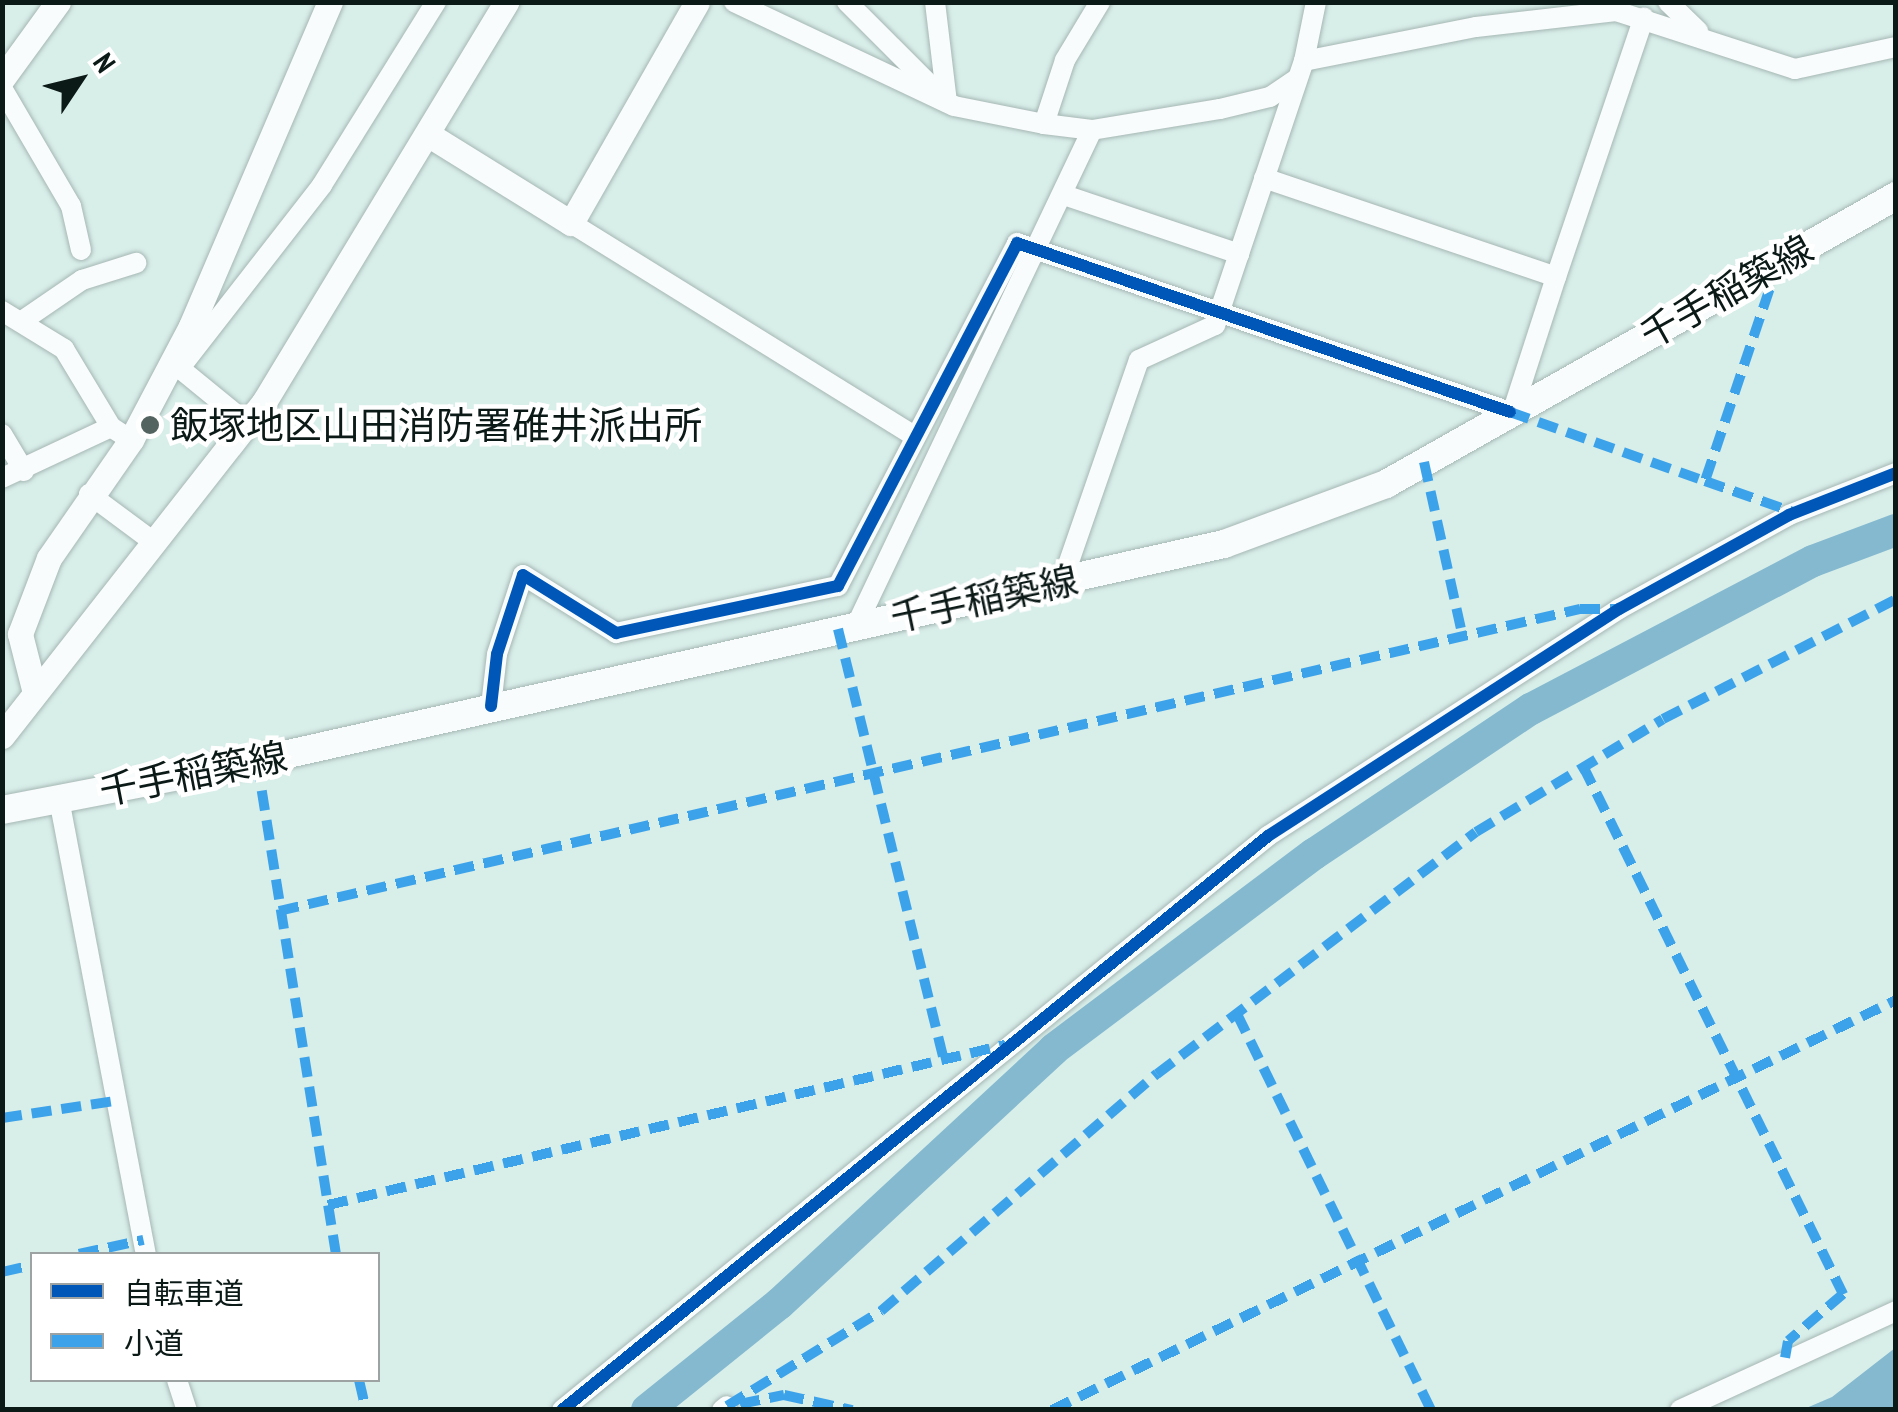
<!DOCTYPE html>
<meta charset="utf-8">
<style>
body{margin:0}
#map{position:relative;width:1898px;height:1412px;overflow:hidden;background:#d8eee9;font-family:"PT Sans Narrow","Noto Sans JP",sans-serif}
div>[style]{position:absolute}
.water>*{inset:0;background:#85b9d0}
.river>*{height:32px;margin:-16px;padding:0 16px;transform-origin:16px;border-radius:16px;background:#85b9d0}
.roads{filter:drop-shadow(0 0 2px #a6b7b4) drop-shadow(0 0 2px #a6b7b4)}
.minor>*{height:20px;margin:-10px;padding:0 10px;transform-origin:10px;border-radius:10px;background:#f9fcfc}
.tertiary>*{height:25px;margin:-12.5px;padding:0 12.5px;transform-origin:12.5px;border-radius:12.5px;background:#f9fcfc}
.secondary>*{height:28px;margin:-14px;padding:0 14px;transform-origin:14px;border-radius:14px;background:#f9fcfc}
.quiet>*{height:10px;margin-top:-5px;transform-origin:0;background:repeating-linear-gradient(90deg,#3ca2ea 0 20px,transparent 0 30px)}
.cycleway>*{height:12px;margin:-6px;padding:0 6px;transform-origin:6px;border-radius:6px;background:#0057b8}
.dots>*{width:28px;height:28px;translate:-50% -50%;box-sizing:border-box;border:5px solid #fff;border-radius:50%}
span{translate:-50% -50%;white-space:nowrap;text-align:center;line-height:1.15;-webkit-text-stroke:9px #fff;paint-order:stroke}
.street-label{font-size:38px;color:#0b1917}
.poi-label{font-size:38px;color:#0b1917}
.left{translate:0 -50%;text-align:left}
.frame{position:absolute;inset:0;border:5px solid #0b1917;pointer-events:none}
.legend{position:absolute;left:30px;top:1252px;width:350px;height:130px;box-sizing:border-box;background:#fff;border:2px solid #9da3a2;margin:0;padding:12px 18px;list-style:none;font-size:30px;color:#0b1917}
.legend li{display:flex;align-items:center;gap:20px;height:50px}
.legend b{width:50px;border:2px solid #9da3a2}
.north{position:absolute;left:30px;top:30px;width:100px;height:100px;-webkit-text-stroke:8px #fff;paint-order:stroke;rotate:55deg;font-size:28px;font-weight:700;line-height:40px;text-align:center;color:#0b1917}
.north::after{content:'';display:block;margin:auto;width:35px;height:45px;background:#0b1917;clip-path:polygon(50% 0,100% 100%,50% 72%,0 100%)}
</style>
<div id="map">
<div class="water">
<i style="clip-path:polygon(1895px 1348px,1895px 1409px,1804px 1409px,1832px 1397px)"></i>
</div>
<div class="river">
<i style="left:647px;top:1410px;width:169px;rotate:-38.8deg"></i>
<i style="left:779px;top:1304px;width:375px;rotate:-42.8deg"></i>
<i style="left:1054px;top:1049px;width:325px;rotate:-36.9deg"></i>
<i style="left:1314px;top:854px;width:261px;rotate:-33.8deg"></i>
<i style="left:1531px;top:709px;width:318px;rotate:-27.7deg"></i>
<i style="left:1813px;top:561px;width:89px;rotate:-20.5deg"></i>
</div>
<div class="roads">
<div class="minor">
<i style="left:734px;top:2px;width:243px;rotate:25.3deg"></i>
<i style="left:954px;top:106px;width:92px;rotate:11.3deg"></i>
<i style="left:1044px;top:124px;width:48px;rotate:7.1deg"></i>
<i style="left:1092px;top:130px;width:130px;rotate:-9.3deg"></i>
<i style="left:1220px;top:109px;width:51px;rotate:-13.5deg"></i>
<i style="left:1270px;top:97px;width:32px;rotate:-34deg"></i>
<i style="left:847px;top:2px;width:124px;rotate:45deg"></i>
<i style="left:935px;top:2px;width:101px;rotate:83.2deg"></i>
<i style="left:1668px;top:2px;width:42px;rotate:44deg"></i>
<i style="left:1304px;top:61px;width:175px;rotate:-11.2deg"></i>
<i style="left:1476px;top:27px;width:141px;rotate:-6.5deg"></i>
<i style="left:1616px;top:11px;width:188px;rotate:18deg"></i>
<i style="left:1795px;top:69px;width:103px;rotate:-12.3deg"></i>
<i style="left:2px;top:88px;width:137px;rotate:59.7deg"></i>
<i style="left:71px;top:206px;width:45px;rotate:77.2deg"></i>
<i style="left:1044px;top:124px;width:67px;rotate:-71.8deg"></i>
<i style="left:1065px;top:60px;width:68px;rotate:-58.9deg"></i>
<i style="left:1264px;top:178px;width:308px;rotate:18.7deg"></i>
<i style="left:1556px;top:277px;width:140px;rotate:107.9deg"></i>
<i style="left:1064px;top:195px;width:185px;rotate:18.6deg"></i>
<i style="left:571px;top:223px;width:404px;rotate:31.8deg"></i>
<i style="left:1556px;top:277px;width:274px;rotate:-71.3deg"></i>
<i style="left:2px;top:311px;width:73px;rotate:31.5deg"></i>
<i style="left:64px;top:349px;width:91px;rotate:58.9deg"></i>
<i style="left:111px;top:427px;width:24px;rotate:33deg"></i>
<i style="left:22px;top:321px;width:73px;rotate:-34.3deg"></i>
<i style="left:82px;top:280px;width:57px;rotate:-17.5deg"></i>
<i style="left:172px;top:362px;width:98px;rotate:39.2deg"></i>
<i style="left:179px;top:369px;width:233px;rotate:-52.1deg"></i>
<i style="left:322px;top:185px;width:216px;rotate:-58.1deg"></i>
<i style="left:2px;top:434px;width:43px;rotate:59.3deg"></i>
<i style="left:2px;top:478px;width:120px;rotate:-25.1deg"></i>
<i style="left:89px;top:494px;width:82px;rotate:36.6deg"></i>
<i style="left:1062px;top:582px;width:235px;rotate:-70.9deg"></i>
<i style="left:1139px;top:360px;width:84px;rotate:-24.7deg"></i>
<i style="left:1215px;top:325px;width:279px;rotate:-71.4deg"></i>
<i style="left:1304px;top:61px;width:60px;rotate:-78.5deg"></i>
<i style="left:856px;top:626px;width:549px;rotate:-64.55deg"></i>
<i style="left:491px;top:706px;width:52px;rotate:-83.4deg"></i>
<i style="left:497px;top:654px;width:83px;rotate:-71.8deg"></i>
<i style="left:523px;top:575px;width:110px;rotate:31.9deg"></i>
<i style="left:616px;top:633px;width:227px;rotate:-12deg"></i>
<i style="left:838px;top:586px;width:387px;rotate:-62.4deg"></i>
<i style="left:1017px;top:243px;width:521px;rotate:18.92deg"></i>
<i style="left:59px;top:799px;width:463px;rotate:79.2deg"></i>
<i style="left:177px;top:1380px;width:32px;rotate:72deg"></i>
<i style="left:562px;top:1410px;width:910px;rotate:-39.11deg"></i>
<i style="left:1268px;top:836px;width:418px;rotate:-32.9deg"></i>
<i style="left:1619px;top:609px;width:194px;rotate:-28.9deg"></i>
<i style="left:1789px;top:515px;width:115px;rotate:-21.4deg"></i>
<i style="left:722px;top:1410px;width:6px;rotate:-39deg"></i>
<i style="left:1680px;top:1410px;width:238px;rotate:-24.6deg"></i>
</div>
<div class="tertiary">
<i style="left:2px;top:79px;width:95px;rotate:-54deg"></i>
<i style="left:429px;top:135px;width:167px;rotate:31.8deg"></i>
<i style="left:571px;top:223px;width:254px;rotate:-60.3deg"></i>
<i style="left:34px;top:689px;width:57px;rotate:-104.3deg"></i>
<i style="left:20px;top:634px;width:81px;rotate:-69.1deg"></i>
<i style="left:49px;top:558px;width:144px;rotate:-55.2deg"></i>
<i style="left:131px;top:440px;width:129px;rotate:-62.2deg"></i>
<i style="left:191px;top:326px;width:353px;rotate:-66.8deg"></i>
<i style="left:2px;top:736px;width:424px;rotate:-51.9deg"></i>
<i style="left:264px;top:402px;width:468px;rotate:-58.8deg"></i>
</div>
<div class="secondary">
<i style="left:2px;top:810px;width:260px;rotate:-10.9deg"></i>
<i style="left:257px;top:761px;width:991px;rotate:-12.65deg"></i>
<i style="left:1224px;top:544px;width:173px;rotate:-20.3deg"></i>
<i style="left:1386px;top:484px;width:586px;rotate:-29.45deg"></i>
</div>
</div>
<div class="quiet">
<i style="left:1779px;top:261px;width:232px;rotate:108.6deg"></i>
<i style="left:1705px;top:481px;width:96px;rotate:19.4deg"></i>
<i style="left:1510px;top:412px;width:207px;rotate:19.5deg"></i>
<i style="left:1424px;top:462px;width:180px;rotate:77.5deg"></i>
<i style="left:838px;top:629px;width:440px;rotate:76.2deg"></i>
<i style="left:257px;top:761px;width:499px;rotate:80.9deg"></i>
<i style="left:1583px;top:766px;width:589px;rotate:63.78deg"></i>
<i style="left:1843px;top:1294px;width:72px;rotate:139.5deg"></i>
<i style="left:1788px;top:1341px;width:17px;rotate:100deg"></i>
<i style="left:279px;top:911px;width:1336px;rotate:-13.07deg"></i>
<i style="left:1580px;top:609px;width:35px"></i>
<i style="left:1237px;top:1014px;width:441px;rotate:63.9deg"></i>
<i style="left:2px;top:1118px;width:113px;rotate:-8.6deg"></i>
<i style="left:328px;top:1205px;width:696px;rotate:-13.3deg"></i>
<i style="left:79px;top:1254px;width:66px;rotate:-12.3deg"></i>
<i style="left:2px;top:1272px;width:31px;rotate:-13deg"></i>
<i style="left:359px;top:1380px;width:31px;rotate:77deg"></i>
<i style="left:740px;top:1404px;width:45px;rotate:-11.6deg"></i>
<i style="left:784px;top:1395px;width:70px;rotate:12.4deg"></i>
<i style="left:727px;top:1406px;width:181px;rotate:-31.7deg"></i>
<i style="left:881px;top:1311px;width:364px;rotate:-40.7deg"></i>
<i style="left:1157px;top:1074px;width:400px;rotate:-37.2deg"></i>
<i style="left:1476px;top:832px;width:218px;rotate:-31.1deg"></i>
<i style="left:1663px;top:719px;width:262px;rotate:-27.2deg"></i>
<i style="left:1052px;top:1410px;width:938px;rotate:-25.91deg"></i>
</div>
<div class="cycleway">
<i style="left:491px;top:706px;width:52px;rotate:-83.4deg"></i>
<i style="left:497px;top:654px;width:83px;rotate:-71.8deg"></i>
<i style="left:523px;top:575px;width:110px;rotate:31.9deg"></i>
<i style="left:616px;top:633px;width:227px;rotate:-12deg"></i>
<i style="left:838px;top:586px;width:387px;rotate:-62.4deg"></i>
<i style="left:1017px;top:243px;width:521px;rotate:18.92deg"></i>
<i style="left:562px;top:1410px;width:910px;rotate:-39.11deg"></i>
<i style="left:1268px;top:836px;width:418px;rotate:-32.9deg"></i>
<i style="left:1619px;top:609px;width:194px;rotate:-28.9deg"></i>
<i style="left:1789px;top:515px;width:115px;rotate:-21.4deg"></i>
</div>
<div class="dots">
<i style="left:150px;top:425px;background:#536460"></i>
</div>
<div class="street-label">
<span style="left:1726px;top:291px;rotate:-29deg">千手稲築線</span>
<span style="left:984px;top:598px;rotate:-12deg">千手稲築線</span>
<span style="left:193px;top:773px;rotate:-11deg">千手稲築線</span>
</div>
<div class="poi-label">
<span class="left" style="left:170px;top:425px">飯塚地区山田消防署碓井派出所</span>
</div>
<div class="frame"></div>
<ul class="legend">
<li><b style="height:12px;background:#0057b8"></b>自転車道</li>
<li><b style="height:12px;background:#3ca2ea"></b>小道</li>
</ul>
<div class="north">N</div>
</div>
